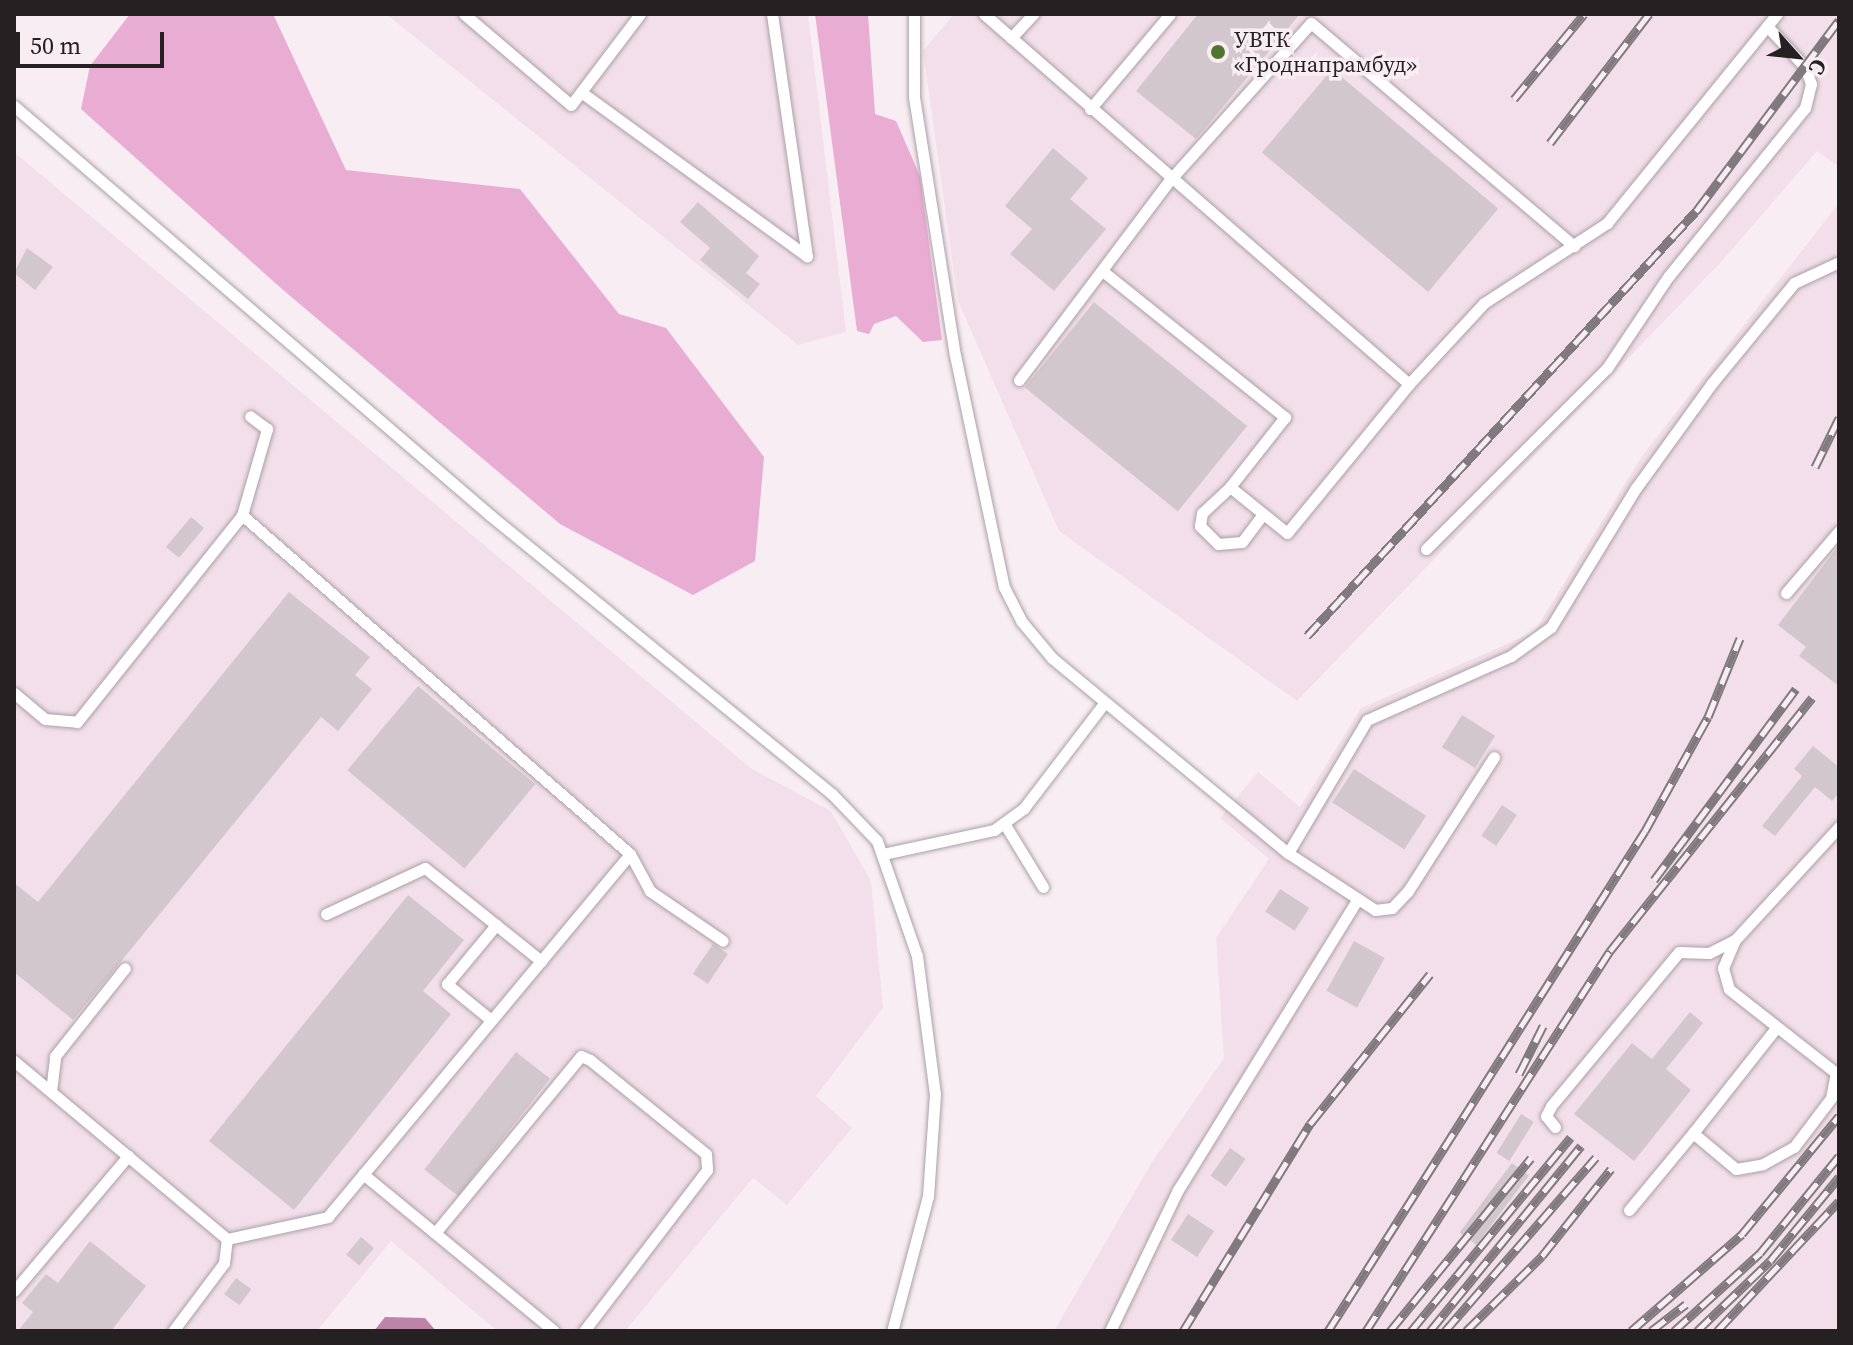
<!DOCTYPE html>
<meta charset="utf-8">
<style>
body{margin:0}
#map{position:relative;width:1853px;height:1345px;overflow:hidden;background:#f9edf4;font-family:"Source Serif 4",serif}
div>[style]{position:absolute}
.built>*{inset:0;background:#f2dfea}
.forest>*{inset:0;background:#e9acd2}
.water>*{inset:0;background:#bd83a8}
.building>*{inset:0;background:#d3c7ce;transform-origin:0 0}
.roads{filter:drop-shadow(0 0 2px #aba0a7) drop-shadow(0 0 2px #aba0a7)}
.service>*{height:11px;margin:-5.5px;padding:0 5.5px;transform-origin:5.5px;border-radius:5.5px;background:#fff}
.rail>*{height:9px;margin-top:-4.5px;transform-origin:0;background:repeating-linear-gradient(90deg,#f9edf4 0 18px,#80797d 0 36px);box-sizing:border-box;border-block:2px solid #80797d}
.dots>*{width:22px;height:22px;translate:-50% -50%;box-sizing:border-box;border:4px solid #f9edf4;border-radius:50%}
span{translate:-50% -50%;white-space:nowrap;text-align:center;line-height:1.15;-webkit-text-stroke:7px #f9edf4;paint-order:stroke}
.poi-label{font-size:22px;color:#252123}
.left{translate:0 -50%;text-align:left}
.frame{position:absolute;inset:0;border:16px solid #252123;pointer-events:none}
.north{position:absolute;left:1757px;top:16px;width:80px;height:80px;-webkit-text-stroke:6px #f9edf4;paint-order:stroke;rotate:117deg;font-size:22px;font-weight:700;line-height:32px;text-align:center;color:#252123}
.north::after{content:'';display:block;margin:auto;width:28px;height:36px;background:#252123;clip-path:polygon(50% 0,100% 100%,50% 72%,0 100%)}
.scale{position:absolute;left:16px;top:32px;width:148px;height:36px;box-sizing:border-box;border:4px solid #252123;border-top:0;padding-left:10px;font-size:24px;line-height:28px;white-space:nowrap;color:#252123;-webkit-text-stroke:6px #f9edf4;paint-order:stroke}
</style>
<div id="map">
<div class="built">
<i style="clip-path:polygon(386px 14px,808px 14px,846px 332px,798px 345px)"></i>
<i style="clip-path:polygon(954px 14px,1839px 14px,1839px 167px,1817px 151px,1722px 261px,1297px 701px,1059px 531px,958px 301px,923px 51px)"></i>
<i style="clip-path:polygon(14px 152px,752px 769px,831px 811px,871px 881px,883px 1008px,816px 1096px,852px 1128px,787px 1205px,753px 1178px,625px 1331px,497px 1331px,391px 1241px,317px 1331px,14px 1331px)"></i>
<i style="clip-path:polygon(1839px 203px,1839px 1331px,1054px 1331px,1152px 1162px,1224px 1058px,1216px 938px,1269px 859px,1220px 818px,1258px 772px,1300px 807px,1361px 708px,1534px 632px,1642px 456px)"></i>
</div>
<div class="forest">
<i style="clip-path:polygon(130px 14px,273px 14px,346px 170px,520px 189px,619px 314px,666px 328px,764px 457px,755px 561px,693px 595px,560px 524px,282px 289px,81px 109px,90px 66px)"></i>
<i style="clip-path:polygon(815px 14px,868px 14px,875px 114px,896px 121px,920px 176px,942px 340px,923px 342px,896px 316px,874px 324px,869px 334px,857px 331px)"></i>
</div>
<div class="water">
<i style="clip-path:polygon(385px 1317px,425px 1318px,436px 1331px,374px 1331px)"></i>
</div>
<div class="building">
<i style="clip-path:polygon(1198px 14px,1300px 14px,1196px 139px,1136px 91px)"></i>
<i style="left:1332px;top:69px;width:217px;height:109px;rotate:40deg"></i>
<i style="clip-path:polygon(1053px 148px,1088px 178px,1070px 199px,1106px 229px,1054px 291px,1010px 254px,1032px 229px,1005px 206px)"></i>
<i style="clip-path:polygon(698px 202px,759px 256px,746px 273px,760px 284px,748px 299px,700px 260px,710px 248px,680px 222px)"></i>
<i style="clip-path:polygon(27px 248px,53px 267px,35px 290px,14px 273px)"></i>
<i style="left:1094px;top:302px;width:197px;height:110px;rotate:39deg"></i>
<i style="left:191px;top:517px;width:17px;height:39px;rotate:40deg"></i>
<i style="clip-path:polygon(1839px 545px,1839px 686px,1799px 656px,1806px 647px,1778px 625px)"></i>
<i style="clip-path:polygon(289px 592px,370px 657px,355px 675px,372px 689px,338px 731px,321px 717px,73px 1020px,14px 972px,14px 883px,38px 902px)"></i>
<i style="left:418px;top:686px;width:153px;height:110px;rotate:40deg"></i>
<i style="left:1462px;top:715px;width:39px;height:38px;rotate:32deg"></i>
<i style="clip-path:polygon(1813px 746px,1839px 767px,1839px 793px,1832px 801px,1815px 787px,1775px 836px,1762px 826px,1802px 776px,1794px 769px)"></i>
<i style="left:1354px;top:769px;width:86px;height:40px;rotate:33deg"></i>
<i style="left:1502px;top:805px;width:18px;height:37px;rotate:34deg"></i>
<i style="left:1280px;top:889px;width:35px;height:27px;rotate:33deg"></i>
<i style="clip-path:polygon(408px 895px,464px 940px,423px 991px,451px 1014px,294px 1210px,209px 1141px)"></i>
<i style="left:1354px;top:941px;width:35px;height:57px;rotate:29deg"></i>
<i style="left:713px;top:944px;width:18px;height:36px;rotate:34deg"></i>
<i style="clip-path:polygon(1690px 1012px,1703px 1023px,1666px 1069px,1691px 1090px,1634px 1161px,1574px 1114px,1632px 1043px,1652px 1059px)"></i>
<i style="left:516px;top:1052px;width:43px;height:149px;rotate:38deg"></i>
<i style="left:1521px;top:1114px;width:15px;height:46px;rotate:32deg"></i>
<i style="left:1230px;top:1148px;width:19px;height:34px;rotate:35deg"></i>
<i style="left:1512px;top:1163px;width:21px;height:87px;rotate:37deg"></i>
<i style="left:1188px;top:1214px;width:31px;height:31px;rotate:33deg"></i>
<i style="left:361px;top:1237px;width:17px;height:23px;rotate:40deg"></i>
<i style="clip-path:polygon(90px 1241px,146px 1286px,111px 1331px,18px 1331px,33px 1312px,22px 1303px,46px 1274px,58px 1283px)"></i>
<i style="left:236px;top:1278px;width:19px;height:20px;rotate:36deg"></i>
</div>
<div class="roads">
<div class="service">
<i style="left:464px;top:14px;width:140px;rotate:40.4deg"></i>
<i style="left:571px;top:105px;width:114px;rotate:-52.8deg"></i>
<i style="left:772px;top:14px;width:245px;rotate:81.8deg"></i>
<i style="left:914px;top:14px;width:83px;rotate:90deg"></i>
<i style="left:914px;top:97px;width:261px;rotate:81deg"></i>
<i style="left:955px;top:355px;width:237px;rotate:78.1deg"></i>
<i style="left:1004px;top:587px;width:39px;rotate:63deg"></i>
<i style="left:1022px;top:622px;width:47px;rotate:50.2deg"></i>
<i style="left:1052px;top:658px;width:306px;rotate:39.6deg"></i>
<i style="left:1288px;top:853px;width:104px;rotate:33.2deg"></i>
<i style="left:1375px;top:910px;width:17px;rotate:-7deg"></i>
<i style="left:1392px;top:908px;width:23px;rotate:-47deg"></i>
<i style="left:1408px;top:891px;width:159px;rotate:-57.3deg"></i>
<i style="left:984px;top:14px;width:563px;rotate:41.04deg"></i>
<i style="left:1409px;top:384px;width:110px;rotate:-47.2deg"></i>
<i style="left:1484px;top:303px;width:147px;rotate:-33deg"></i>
<i style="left:1607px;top:223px;width:269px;rotate:-50.9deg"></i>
<i style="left:1011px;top:38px;width:33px;rotate:-47deg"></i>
<i style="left:581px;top:92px;width:279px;rotate:36deg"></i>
<i style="left:14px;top:106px;width:629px;rotate:40.68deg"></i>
<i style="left:491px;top:516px;width:440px;rotate:39.2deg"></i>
<i style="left:832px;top:794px;width:65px;rotate:46.2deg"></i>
<i style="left:877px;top:841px;width:122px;rotate:70.8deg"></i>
<i style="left:917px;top:956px;width:139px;rotate:82.6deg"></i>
<i style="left:935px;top:1094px;width:102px;rotate:93.9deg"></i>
<i style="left:928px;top:1196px;width:140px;rotate:104.9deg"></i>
<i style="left:1090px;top:109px;width:124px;rotate:-49.9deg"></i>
<i style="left:1105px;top:273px;width:231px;rotate:38.7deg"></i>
<i style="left:1285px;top:417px;width:89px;rotate:128.2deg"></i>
<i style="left:1230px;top:487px;width:73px;rotate:38.9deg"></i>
<i style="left:1287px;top:533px;width:193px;rotate:-50.7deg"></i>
<i style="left:1019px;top:380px;width:249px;rotate:-53deg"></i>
<i style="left:1169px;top:181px;width:212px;rotate:-48.1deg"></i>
<i style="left:1311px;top:23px;width:345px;rotate:40.3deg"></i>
<i style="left:1230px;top:487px;width:38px;rotate:137deg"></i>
<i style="left:1202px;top:513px;width:13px;rotate:99deg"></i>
<i style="left:1200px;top:526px;width:25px;rotate:45deg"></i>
<i style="left:1218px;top:544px;width:24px;rotate:-5deg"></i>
<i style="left:1242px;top:542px;width:35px;rotate:-53deg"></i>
<i style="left:242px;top:515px;width:90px;rotate:-73.8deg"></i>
<i style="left:267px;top:429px;width:21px;rotate:-143deg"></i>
<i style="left:1426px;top:549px;width:256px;rotate:-45deg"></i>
<i style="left:1607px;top:368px;width:110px;rotate:-56.2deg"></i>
<i style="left:1668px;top:277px;width:218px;rotate:-51deg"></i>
<i style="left:1805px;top:108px;width:25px;rotate:-76deg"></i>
<i style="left:1811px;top:84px;width:18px;rotate:-109deg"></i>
<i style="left:1805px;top:67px;width:56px;rotate:-132.8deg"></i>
<i style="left:1786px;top:593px;width:82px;rotate:-49.5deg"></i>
<i style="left:14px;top:693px;width:40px;rotate:40deg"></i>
<i style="left:45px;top:719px;width:32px;rotate:5deg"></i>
<i style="left:77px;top:722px;width:265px;rotate:-51.4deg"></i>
<i style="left:242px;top:515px;width:515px;rotate:41.14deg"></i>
<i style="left:630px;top:854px;width:472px;rotate:129.8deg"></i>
<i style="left:328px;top:1217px;width:103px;rotate:167.7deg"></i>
<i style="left:227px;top:1239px;width:278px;rotate:-140.1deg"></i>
<i style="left:1004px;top:823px;width:75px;rotate:58.6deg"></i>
<i style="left:1288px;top:853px;width:155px;rotate:-59.3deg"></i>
<i style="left:1367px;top:720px;width:158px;rotate:-24deg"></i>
<i style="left:1511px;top:656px;width:49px;rotate:-35.9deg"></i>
<i style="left:1551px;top:627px;width:163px;rotate:-58.6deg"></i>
<i style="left:1636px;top:488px;width:130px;rotate:-54.1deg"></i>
<i style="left:1712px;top:383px;width:129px;rotate:-50.6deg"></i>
<i style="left:1794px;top:283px;width:50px;rotate:-25deg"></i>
<i style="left:630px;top:854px;width:42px;rotate:61.6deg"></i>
<i style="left:650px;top:891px;width:88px;rotate:34.4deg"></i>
<i style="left:883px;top:854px;width:114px;rotate:-12.2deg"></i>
<i style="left:994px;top:830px;width:37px;rotate:-36deg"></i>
<i style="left:1024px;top:808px;width:133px;rotate:-52.6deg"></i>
<i style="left:326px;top:914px;width:109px;rotate:-24.9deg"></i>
<i style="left:425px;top:868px;width:149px;rotate:38.7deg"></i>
<i style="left:491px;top:1020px;width:57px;rotate:-140.7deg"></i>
<i style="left:447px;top:984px;width:77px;rotate:-50.3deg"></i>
<i style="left:51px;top:1091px;width:35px;rotate:-83deg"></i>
<i style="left:55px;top:1056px;width:112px;rotate:-51.5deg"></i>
<i style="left:1555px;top:1127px;width:14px;rotate:-129deg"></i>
<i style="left:1546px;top:1116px;width:11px;rotate:-63deg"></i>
<i style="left:1551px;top:1106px;width:200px;rotate:-50.3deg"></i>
<i style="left:1679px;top:952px;width:30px;rotate:2deg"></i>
<i style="left:1709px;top:953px;width:29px;rotate:-27deg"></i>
<i style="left:1735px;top:940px;width:154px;rotate:-47.4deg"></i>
<i style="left:1693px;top:1133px;width:134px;rotate:-51.7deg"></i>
<i style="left:363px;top:1174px;width:247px;rotate:39.4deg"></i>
<i style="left:1629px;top:1210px;width:100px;rotate:-50.3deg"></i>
<i style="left:1693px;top:1133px;width:56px;rotate:39.9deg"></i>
<i style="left:1736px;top:1169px;width:27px;rotate:-10deg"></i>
<i style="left:1763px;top:1164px;width:35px;rotate:-29deg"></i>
<i style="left:1794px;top:1147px;width:61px;rotate:-52.9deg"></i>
<i style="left:1831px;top:1098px;width:25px;rotate:-79deg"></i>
<i style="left:1836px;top:1073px;width:136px;rotate:-141.9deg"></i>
<i style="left:1729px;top:989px;width:22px;rotate:-106deg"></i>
<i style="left:1723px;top:968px;width:30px;rotate:-67deg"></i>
<i style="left:435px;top:1233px;width:229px;rotate:-50.5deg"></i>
<i style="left:581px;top:1056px;width:10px;rotate:24deg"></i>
<i style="left:590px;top:1060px;width:149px;rotate:39deg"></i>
<i style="left:706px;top:1154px;width:16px;rotate:86deg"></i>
<i style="left:707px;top:1170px;width:203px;rotate:127.4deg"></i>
<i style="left:14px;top:1291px;width:177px;rotate:-49.8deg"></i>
<i style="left:173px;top:1331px;width:85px;rotate:-53.1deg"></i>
<i style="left:224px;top:1263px;width:24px;rotate:-83deg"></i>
<i style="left:1110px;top:1331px;width:157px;rotate:-64.3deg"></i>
<i style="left:1178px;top:1190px;width:341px;rotate:-58.3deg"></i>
</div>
</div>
<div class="rail">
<i style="left:1514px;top:99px;width:110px;rotate:-50.5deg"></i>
<i style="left:1550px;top:143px;width:163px;rotate:-52.5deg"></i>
<i style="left:1815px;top:467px;width:55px;rotate:-63.9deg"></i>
<i style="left:1307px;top:636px;width:578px;rotate:-47.53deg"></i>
<i style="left:1697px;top:210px;width:237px;rotate:-53.2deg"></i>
<i style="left:1654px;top:880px;width:238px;rotate:-53.4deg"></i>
<i style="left:1519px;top:1074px;width:54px;rotate:-63.4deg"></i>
<i style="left:1183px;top:1331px;width:243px;rotate:-58.5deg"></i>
<i style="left:1310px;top:1124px;width:192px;rotate:-51.3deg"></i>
<i style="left:1328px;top:1331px;width:592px;rotate:-57.63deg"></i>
<i style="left:1645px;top:831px;width:130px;rotate:-61.1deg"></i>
<i style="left:1708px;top:717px;width:85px;rotate:-67.9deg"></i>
<i style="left:1366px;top:1331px;width:452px;rotate:-57.3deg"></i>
<i style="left:1610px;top:951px;width:324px;rotate:-51.4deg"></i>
<i style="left:1390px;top:1331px;width:223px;rotate:-50.8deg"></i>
<i style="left:1411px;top:1331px;width:251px;rotate:-50.5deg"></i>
<i style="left:1430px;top:1331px;width:239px;rotate:-50.8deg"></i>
<i style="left:1445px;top:1331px;width:230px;rotate:-49deg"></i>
<i style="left:1466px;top:1331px;width:107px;rotate:-44.6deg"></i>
<i style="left:1542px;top:1256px;width:111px;rotate:-51.6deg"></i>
<i style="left:1631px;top:1331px;width:147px;rotate:-41.1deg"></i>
<i style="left:1742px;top:1234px;width:153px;rotate:-50.6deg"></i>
<i style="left:1651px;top:1331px;width:44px;rotate:-37.6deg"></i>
<i style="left:1674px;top:1331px;width:116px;rotate:-42.2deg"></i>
<i style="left:1760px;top:1253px;width:125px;rotate:-50.8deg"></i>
<i style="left:1697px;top:1331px;width:101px;rotate:-43.8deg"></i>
<i style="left:1770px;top:1261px;width:109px;rotate:-50.6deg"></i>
<i style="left:1717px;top:1331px;width:178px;rotate:-46.8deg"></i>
</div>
<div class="dots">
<i style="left:1218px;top:52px;background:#51752d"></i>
</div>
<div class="poi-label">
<span class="left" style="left:1234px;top:52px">УВТК<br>«Гроднапрамбуд»</span>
</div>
<div class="frame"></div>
<div class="north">С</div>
<div class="scale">50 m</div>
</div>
